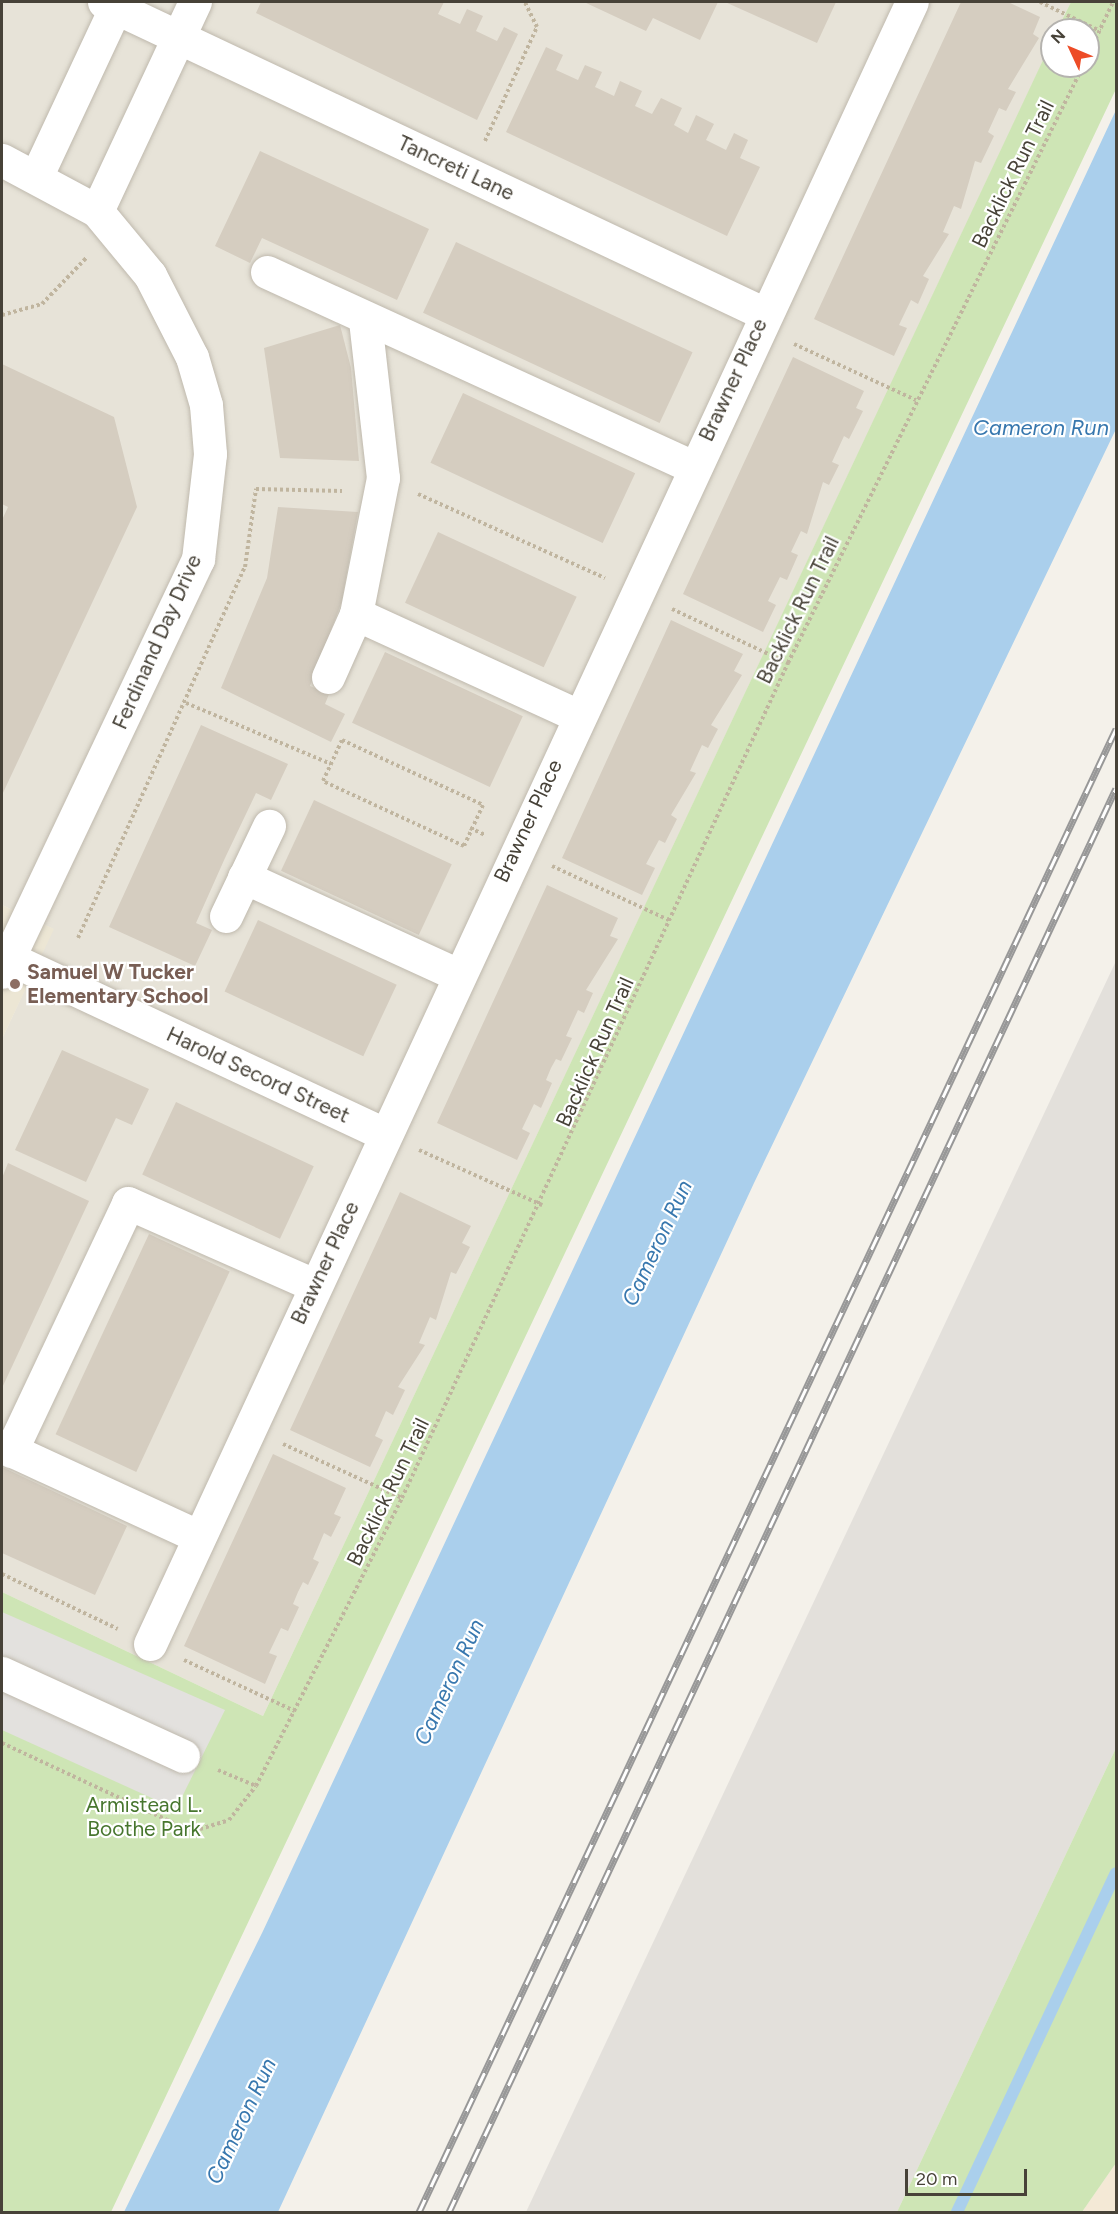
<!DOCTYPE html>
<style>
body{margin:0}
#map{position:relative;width:1118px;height:2214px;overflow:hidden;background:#f4f1ea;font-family:Figtree,sans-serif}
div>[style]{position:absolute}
.residential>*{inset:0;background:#e7e3d8}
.commercial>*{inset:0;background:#f4e9d6}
.industrial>*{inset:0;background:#e3e0db}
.education>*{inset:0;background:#ece6d4}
.green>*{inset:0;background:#cee5b5}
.parking>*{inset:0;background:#e3e1de}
.water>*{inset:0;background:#aacfec}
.stream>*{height:12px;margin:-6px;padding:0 6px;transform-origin:6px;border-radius:6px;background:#aacfec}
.building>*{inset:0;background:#d5cdc0;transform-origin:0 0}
.path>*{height:4px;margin-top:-2px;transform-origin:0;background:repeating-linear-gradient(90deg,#c0b59f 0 3px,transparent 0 6px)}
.roads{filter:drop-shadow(0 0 2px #bfb9ad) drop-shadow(0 0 2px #bfb9ad)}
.minor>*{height:33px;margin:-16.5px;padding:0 16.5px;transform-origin:16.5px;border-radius:16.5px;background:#fff}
.rail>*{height:7px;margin-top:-3.5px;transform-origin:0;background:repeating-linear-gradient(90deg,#fff 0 14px,#989898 0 28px);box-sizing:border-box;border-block:2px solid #989898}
.dots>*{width:16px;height:16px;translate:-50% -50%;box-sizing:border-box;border:3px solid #fff;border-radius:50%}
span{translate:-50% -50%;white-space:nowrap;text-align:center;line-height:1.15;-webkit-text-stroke:4.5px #fff;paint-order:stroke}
.street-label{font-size:21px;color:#474238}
.education-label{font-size:21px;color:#785e54;font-weight:700}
.left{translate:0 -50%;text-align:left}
.park-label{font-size:21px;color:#47762e}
.water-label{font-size:22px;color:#3777ae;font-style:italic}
.frame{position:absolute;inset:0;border:3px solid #474238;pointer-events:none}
.north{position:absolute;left:1040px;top:18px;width:60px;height:60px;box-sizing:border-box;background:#fff;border:2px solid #b5b3af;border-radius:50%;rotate:314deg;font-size:16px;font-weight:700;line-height:24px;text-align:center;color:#474238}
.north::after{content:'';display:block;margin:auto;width:21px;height:27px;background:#ed4c27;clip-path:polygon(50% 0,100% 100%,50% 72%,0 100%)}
.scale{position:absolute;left:905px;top:2169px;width:122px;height:27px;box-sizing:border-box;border:3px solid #474238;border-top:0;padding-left:8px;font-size:18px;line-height:21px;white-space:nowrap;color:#474238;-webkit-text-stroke:4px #fff;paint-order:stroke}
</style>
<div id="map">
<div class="residential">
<i style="clip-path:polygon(2px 2px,1071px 2px,1057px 30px,1052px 30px,1052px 42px,263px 1716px,2px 1592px,2px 1039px,53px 929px,2px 905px)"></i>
</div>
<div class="commercial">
<i style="clip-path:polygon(1116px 2163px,1116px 2212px,1082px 2212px)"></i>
</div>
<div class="industrial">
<i style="clip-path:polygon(1116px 961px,1116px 1748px,992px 2011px,897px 2212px,526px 2212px)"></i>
</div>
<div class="education">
<i style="clip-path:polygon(2px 905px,54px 929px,2px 1039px)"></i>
</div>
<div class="green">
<i style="clip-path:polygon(1071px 2px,1116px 2px,1116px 89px,111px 2212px,2px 2212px,2px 1592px,263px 1716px,1052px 41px,1052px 66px,1088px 66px,1088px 30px,1057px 30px)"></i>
<i style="clip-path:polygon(1116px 1748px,1116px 2163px,1082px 2212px,897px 2212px)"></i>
</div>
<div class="parking">
<i style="clip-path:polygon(2px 1612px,225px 1710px,176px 1809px,2px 1730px)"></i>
</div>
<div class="water">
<i style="clip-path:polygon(1116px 110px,1116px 429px,754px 1183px,278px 2212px,124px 2212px,263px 1931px)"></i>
</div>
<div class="stream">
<i style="left:957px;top:2212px;width:374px;rotate:-64.9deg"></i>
</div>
<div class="building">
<i style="clip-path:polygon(261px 2px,444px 2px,438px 14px,460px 24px,467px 9px,483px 16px,476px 31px,497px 41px,504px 27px,518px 34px,477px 120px,256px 13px)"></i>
<i style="clip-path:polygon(584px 2px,718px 2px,700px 40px,653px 18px,646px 31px)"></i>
<i style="clip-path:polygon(725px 2px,836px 2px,817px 43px)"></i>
<i style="clip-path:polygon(961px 2px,1008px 2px,1040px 17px,1033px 34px,1039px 38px,1008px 89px,1016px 92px,1006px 111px,999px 108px,988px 132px,994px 136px,981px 163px,975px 161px,961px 209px,954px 206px,943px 232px,949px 234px,923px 276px,929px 279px,918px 304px,911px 300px,899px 325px,907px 328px,894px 356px,814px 319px)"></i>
<i style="clip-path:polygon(546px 47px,563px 55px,556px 70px,578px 80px,585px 65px,602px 72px,595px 87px,614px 96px,620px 81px,642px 91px,635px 106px,652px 114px,661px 98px,682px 108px,674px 125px,688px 133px,696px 115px,714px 124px,706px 140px,726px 150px,734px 133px,748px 140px,740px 158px,760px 167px,727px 236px,506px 132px)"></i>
<i style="clip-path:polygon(260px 151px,429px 229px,397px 300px,262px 238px,250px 263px,215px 246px)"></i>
<i style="left:456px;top:242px;width:261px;height:78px;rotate:25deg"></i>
<i style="clip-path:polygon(340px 325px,351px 368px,359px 461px,280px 458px,264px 348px)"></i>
<i style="clip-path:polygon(793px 357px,864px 391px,856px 408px,863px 411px,849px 439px,844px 436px,832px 462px,839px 465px,829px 485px,823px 482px,807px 534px,801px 531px,791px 552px,798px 555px,787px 580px,780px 577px,768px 601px,776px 605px,763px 632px,683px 594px)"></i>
<i style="clip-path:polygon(2px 364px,114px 417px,137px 507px,2px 795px,2px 520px,8px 507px,2px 504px)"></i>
<i style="left:463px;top:393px;width:190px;height:77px;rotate:25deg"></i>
<i style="clip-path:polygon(278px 507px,358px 512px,342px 601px,310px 686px,329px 694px,325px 704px,345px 714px,331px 742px,221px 688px,267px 578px)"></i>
<i style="left:438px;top:532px;width:153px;height:78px;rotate:25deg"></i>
<i style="clip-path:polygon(671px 620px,743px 654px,734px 671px,742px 675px,711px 725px,718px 729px,708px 748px,702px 745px,690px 771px,696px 773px,671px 815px,677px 819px,665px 843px,659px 840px,646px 864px,655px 868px,642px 895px,562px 858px)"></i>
<i style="left:385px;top:652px;width:152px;height:78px;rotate:25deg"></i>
<i style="clip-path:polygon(201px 725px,288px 764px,271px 800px,256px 793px,225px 858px,196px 923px,212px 930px,195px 966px,109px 927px)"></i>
<i style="left:314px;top:800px;width:152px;height:78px;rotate:25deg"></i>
<i style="clip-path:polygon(547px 885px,618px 918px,610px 936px,618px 939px,586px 990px,593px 993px,584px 1013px,578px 1010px,566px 1036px,572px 1038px,561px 1061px,556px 1059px,551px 1068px,546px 1080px,552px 1083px,541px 1108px,534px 1104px,522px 1129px,530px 1133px,517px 1160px,437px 1123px)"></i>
<i style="left:258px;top:920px;width:153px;height:79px;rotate:25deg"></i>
<i style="clip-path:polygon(62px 1050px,149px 1089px,132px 1125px,116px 1118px,86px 1182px,15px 1150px)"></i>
<i style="left:176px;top:1102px;width:152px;height:80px;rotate:25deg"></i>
<i style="clip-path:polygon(8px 1163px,89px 1201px,2px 1388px,2px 1178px)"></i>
<i style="clip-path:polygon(400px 1192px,471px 1226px,462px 1243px,470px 1247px,456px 1274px,451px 1272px,436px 1320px,430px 1317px,419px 1343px,425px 1345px,398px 1387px,405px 1390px,393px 1415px,386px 1411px,375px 1436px,383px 1440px,370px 1467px,290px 1430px)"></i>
<i style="left:149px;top:1234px;width:89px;height:221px;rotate:25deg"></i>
<i style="clip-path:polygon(273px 1454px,346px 1488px,334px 1514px,341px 1517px,331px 1537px,324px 1533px,313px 1559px,319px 1562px,308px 1585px,303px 1582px,298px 1592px,293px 1604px,299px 1607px,288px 1631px,281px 1628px,269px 1653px,277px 1656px,265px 1684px,184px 1646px)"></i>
<i style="clip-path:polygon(2px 1467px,127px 1526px,95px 1595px,2px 1553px)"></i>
</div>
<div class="path">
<i style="left:1040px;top:2px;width:67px;rotate:25.8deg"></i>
<i style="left:1088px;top:55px;width:59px;rotate:-64.7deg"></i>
<i style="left:485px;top:141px;width:125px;rotate:-65.5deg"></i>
<i style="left:537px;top:27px;width:28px;rotate:-116deg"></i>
<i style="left:2px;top:315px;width:41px;rotate:-15.4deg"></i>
<i style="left:42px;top:304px;width:65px;rotate:-46.2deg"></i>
<i style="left:794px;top:344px;width:134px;rotate:24.7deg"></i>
<i style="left:418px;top:494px;width:205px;rotate:24.2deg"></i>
<i style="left:672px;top:609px;width:128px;rotate:25deg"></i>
<i style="left:186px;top:703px;width:157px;rotate:22.8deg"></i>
<i style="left:342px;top:740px;width:155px;rotate:24.7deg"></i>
<i style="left:483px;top:805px;width:45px;rotate:114.9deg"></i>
<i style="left:464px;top:846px;width:155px;rotate:-155.3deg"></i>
<i style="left:323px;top:781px;width:45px;rotate:-65.1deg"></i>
<i style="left:470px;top:828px;width:17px;rotate:25deg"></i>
<i style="left:552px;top:866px;width:131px;rotate:24.8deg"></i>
<i style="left:78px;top:938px;width:407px;rotate:-65.8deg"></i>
<i style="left:245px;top:567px;width:79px;rotate:-82deg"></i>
<i style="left:256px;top:489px;width:86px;rotate:1.3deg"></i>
<i style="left:419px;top:1150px;width:135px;rotate:24.1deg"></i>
<i style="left:283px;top:1444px;width:131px;rotate:24.4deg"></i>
<i style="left:2px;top:1574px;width:128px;rotate:25.4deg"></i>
<i style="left:184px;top:1660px;width:122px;rotate:24.7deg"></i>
<i style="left:2px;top:1743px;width:196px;rotate:25deg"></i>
<i style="left:180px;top:1826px;width:20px;rotate:9deg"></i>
<i style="left:200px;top:1829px;width:30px;rotate:-17deg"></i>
<i style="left:229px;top:1820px;width:43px;rotate:-51.5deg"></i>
<i style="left:256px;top:1786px;width:323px;rotate:-63.1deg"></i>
<i style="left:402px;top:1498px;width:920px;rotate:-65.19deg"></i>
<i style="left:788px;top:663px;width:666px;rotate:-63.7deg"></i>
<i style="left:218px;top:1770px;width:41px;rotate:22.8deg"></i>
</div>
<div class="roads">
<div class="minor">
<i style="left:104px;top:2px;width:729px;rotate:25.26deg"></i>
<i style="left:2px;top:160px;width:108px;rotate:28.2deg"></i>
<i style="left:97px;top:211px;width:83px;rotate:50.4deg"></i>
<i style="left:150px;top:275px;width:92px;rotate:62.9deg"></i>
<i style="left:192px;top:357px;width:50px;rotate:73.7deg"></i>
<i style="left:206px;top:405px;width:49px;rotate:85.3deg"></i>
<i style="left:210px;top:454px;width:106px;rotate:96.5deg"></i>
<i style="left:198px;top:559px;width:457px;rotate:115.4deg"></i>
<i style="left:37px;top:175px;width:191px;rotate:-64.9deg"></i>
<i style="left:97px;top:211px;width:231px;rotate:-64.9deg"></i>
<i style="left:267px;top:272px;width:468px;rotate:24.6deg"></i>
<i style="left:356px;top:614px;width:243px;rotate:24.6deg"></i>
<i style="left:328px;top:677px;width:69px;rotate:-66deg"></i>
<i style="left:356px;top:614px;width:139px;rotate:-78.8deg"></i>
<i style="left:383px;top:478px;width:160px;rotate:-96.5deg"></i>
<i style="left:244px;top:877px;width:235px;rotate:24.6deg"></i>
<i style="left:226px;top:916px;width:100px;rotate:-64.5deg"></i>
<i style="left:2px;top:955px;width:422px;rotate:25.1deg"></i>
<i style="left:2px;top:1446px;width:216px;rotate:24.7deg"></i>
<i style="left:11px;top:1451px;width:274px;rotate:-64.7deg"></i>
<i style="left:128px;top:1203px;width:203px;rotate:23.8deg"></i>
<i style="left:150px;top:1644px;width:1810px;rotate:-65.11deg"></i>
<i style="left:2px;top:1673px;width:199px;rotate:24.6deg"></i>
</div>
</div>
<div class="rail">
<i style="left:419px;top:2212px;width:1639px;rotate:-64.83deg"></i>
<i style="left:449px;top:2212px;width:1572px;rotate:-64.9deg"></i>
</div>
<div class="dots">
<i style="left:15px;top:984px;background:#8d6e63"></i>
</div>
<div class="street-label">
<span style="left:456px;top:168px;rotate:25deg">Tancreti Lane</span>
<span style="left:1013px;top:174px;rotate:-64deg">Backlick Run Trail</span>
<span style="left:733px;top:380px;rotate:-65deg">Brawner Place</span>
<span style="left:798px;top:610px;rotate:-64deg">Backlick Run Trail</span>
<span style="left:157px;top:642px;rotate:-66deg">Ferdinand Day Drive</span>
<span style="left:528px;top:821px;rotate:-65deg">Brawner Place</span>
<span style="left:595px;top:1052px;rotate:-66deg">Backlick Run Trail</span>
<span style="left:258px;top:1075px;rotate:25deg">Harold Secord Street</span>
<span style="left:325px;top:1263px;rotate:-65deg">Brawner Place</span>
<span style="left:388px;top:1492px;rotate:-64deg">Backlick Run Trail</span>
</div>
<div class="education-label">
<span class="left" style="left:27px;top:984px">Samuel W Tucker<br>Elementary School</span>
</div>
<div class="park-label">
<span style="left:144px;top:1817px">Armistead L.<br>Boothe Park</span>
</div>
<div class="water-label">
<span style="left:1041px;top:428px">Cameron Run</span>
<span style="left:657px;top:1243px;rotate:-65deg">Cameron Run</span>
<span style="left:449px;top:1682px;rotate:-65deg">Cameron Run</span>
<span style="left:241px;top:2121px;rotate:-65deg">Cameron Run</span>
</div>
<div class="frame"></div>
<div class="north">N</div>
<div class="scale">20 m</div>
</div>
